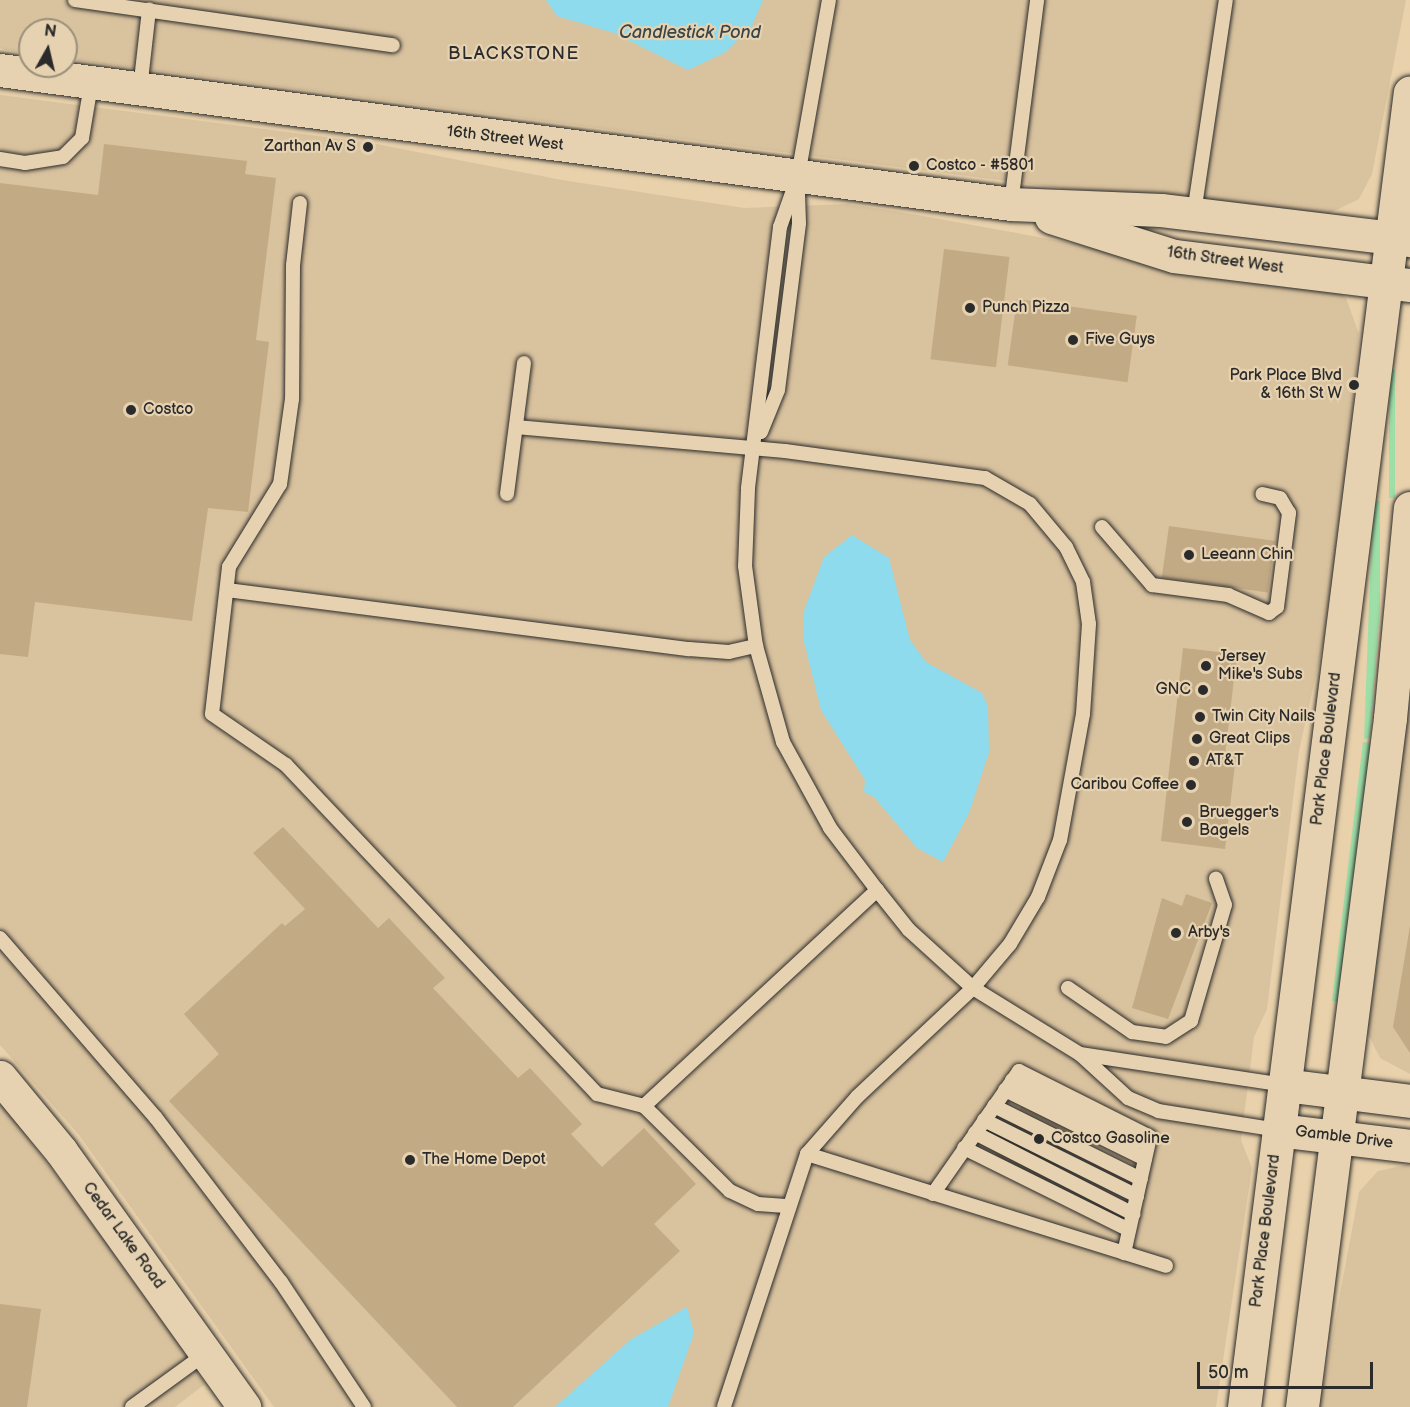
<!DOCTYPE html>
<style>
body{margin:0}
#map{position:relative;width:1410px;height:1407px;overflow:hidden;background:#e8d1ab;font-family:"Balsamiq Sans",sans-serif}
div>[style]{position:absolute}
.built>*{inset:0;background:#d9c29e}
.green>*{inset:0;background:#9edea7;transform-origin:0 0}
.water>*{inset:0;background:#8ddbec}
.building>*{inset:0;background:#c2aa85;transform-origin:0 0}
.roads{filter:drop-shadow(0 0 2px #2b2b2b) drop-shadow(0 0 2px #2b2b2b)}
.lane>*{height:14px;margin:-7px;padding:0 7px;transform-origin:7px;border-radius:7px;background:#e6d2b0}
.secondary>*{height:33px;margin:-16.5px;padding:0 16.5px;transform-origin:16.5px;border-radius:16.5px;background:#e6d2b0}
.dots>*{width:16px;height:16px;translate:-50% -50%;box-sizing:border-box;border:3px solid #e6d2b0;border-radius:50%}
span{translate:-50% -50%;white-space:nowrap;text-align:center;line-height:1.15;-webkit-text-stroke:4.5px #e6d2b0;paint-order:stroke}
.street-label{font-size:16px;color:#2b2b2b}
.poi-label{font-size:16px;color:#2b2b2b}
.right{translate:-100% -50%;text-align:right}
.left{translate:0 -50%;text-align:left}
.water-label{font-size:18px;color:#3a4548;font-style:italic}
.neighbourhood-label{font-size:18px;color:#2b2b2b;letter-spacing:1.5px}
.north{position:absolute;left:18px;top:18px;width:60px;height:60px;box-sizing:border-box;background:#e6d2b0;border:2px solid #9b8f7b;border-radius:50%;rotate:8deg;font-size:16px;font-weight:700;line-height:24px;text-align:center;color:#2b2b2b}
.north::after{content:'';display:block;margin:auto;width:21px;height:27px;background:#2b2b2b;clip-path:polygon(50% 0,100% 100%,50% 72%,0 100%)}
.scale{position:absolute;left:1197px;top:1362px;width:176px;height:27px;box-sizing:border-box;border:3px solid #2b2b2b;border-top:0;padding-left:8px;font-size:18px;line-height:21px;white-space:nowrap;color:#2b2b2b;-webkit-text-stroke:4px #e6d2b0;paint-order:stroke}
</style>
<div id="map">
<div class="built">
<i style="clip-path:polygon(0 0,1406px 0,1372px 174px,1359px 199px,1326px 215px,1044px 186px,66px 59px,66px 30px,30px 30px,30px 54px,6px 50px,0 48px)"></i>
<i style="clip-path:polygon(0 95px,371px 143px,562px 180px,744px 208px,847px 204px,895px 211px,1336px 291px,1346px 298px,1359px 334px,1346px 488px,1324px 639px,1299px 751px,1267px 1009px,1254px 1037px,1241px 1140px,1252px 1168px,1216px 1407px,274px 1407px,79px 1135px,0 1045px)"></i>
<i style="clip-path:polygon(1410px 623px,1410px 1074px,1380px 1058px,1366px 1030px)"></i>
<i style="clip-path:polygon(0 1101px,172px 1330px,205px 1384px,175px 1407px,0 1407px)"></i>
<i style="clip-path:polygon(1410px 1164px,1410px 1407px,1319px 1407px,1359px 1192px,1378px 1171px)"></i>
</div>
<div class="green">
<i style="left:1389px;top:370px;width:6px;height:128px"></i>
<i style="clip-path:polygon(1373px 500px,1380px 501px,1380px 608px,1370px 738px,1364px 739px)"></i>
<i style="clip-path:polygon(1363px 742px,1371px 743px,1338px 1002px,1332px 1001px)"></i>
</div>
<div class="water">
<i style="clip-path:polygon(546px 0,763px 0,751px 28px,724px 53px,688px 70px,614px 33px,557px 16px)"></i>
<i style="clip-path:polygon(852px 535px,889px 558px,910px 640px,926px 662px,982px 693px,988px 706px,989px 752px,969px 813px,943px 862px,917px 848px,874px 797px,864px 792px,865px 780px,821px 710px,803px 638px,804px 611px,824px 557px)"></i>
<i style="clip-path:polygon(687px 1307px,694px 1333px,668px 1407px,555px 1407px,630px 1340px)"></i>
</div>
<div class="building">
<i style="clip-path:polygon(104px 144px,247px 161px,245px 174px,276px 178px,256px 340px,269px 342px,248px 512px,208px 508px,192px 621px,35px 602px,28px 657px,0 654px,0 183px,98px 195px)"></i>
<i style="left:944px;top:249px;width:66px;height:111px;rotate:7deg"></i>
<i style="left:1017px;top:299px;width:121px;height:67px;rotate:8deg"></i>
<i style="left:1169px;top:526px;width:107px;height:52px;rotate:8deg"></i>
<i style="clip-path:polygon(1183px 648px,1237px 654px,1225px 755px,1236px 756px,1225px 849px,1161px 841px)"></i>
<i style="clip-path:polygon(283px 827px,378px 928px,389px 918px,445px 978px,433px 988px,518px 1078px,530px 1068px,582px 1124px,571px 1134px,602px 1167px,644px 1128px,696px 1184px,654px 1224px,680px 1251px,513px 1407px,457px 1407px,169px 1101px,219px 1054px,184px 1014px,282px 923px,285px 926px,305px 909px,253px 853px)"></i>
<i style="clip-path:polygon(1186px 894px,1212px 903px,1168px 1019px,1132px 1008px,1162px 898px,1182px 906px)"></i>
<i style="clip-path:polygon(1410px 926px,1410px 1053px,1393px 1027px)"></i>
<i style="left:1033px;top:1084px;width:60px;height:92px;rotate:27deg"></i>
<i style="clip-path:polygon(0 1304px,41px 1309px,27px 1407px,0 1407px)"></i>
</div>
<div class="roads">
<div class="lane">
<i style="left:75px;top:0;width:321px;rotate:8.1deg"></i>
<i style="left:829px;top:0;width:179px;rotate:100deg"></i>
<i style="left:798px;top:176px;width:54px;rotate:109.4deg"></i>
<i style="left:780px;top:227px;width:264px;rotate:97deg"></i>
<i style="left:748px;top:489px;width:77px;rotate:92.2deg"></i>
<i style="left:745px;top:566px;width:81px;rotate:82.2deg"></i>
<i style="left:756px;top:646px;width:100px;rotate:74.3deg"></i>
<i style="left:783px;top:742px;width:98px;rotate:61.3deg"></i>
<i style="left:830px;top:828px;width:78px;rotate:52.8deg"></i>
<i style="left:877px;top:890px;width:51px;rotate:51.3deg"></i>
<i style="left:909px;top:930px;width:86px;rotate:42.2deg"></i>
<i style="left:973px;top:988px;width:126px;rotate:31.7deg"></i>
<i style="left:1080px;top:1054px;width:65px;rotate:42.5deg"></i>
<i style="left:1128px;top:1098px;width:33px;rotate:23deg"></i>
<i style="left:1158px;top:1111px;width:121px;rotate:9deg"></i>
<i style="left:140px;top:89px;width:80px;rotate:-83.5deg"></i>
<i style="left:0;top:159px;width:25px;rotate:9deg"></i>
<i style="left:25px;top:163px;width:38px;rotate:-9deg"></i>
<i style="left:63px;top:157px;width:27px;rotate:-45deg"></i>
<i style="left:82px;top:138px;width:54px;rotate:-80.4deg"></i>
<i style="left:300px;top:203px;width:62px;rotate:96.4deg"></i>
<i style="left:293px;top:265px;width:134px;rotate:90.4deg"></i>
<i style="left:292px;top:399px;width:86px;rotate:98deg"></i>
<i style="left:280px;top:484px;width:97px;rotate:121.6deg"></i>
<i style="left:229px;top:567px;width:148px;rotate:96.6deg"></i>
<i style="left:212px;top:714px;width:90px;rotate:34.6deg"></i>
<i style="left:286px;top:765px;width:453px;rotate:46.6deg"></i>
<i style="left:597px;top:1094px;width:49px;rotate:14.3deg"></i>
<i style="left:644px;top:1106px;width:121px;rotate:44.7deg"></i>
<i style="left:730px;top:1191px;width:31px;rotate:25deg"></i>
<i style="left:758px;top:1204px;width:31px;rotate:4deg"></i>
<i style="left:1011px;top:204px;width:206px;rotate:-82.7deg"></i>
<i style="left:1194px;top:213px;width:215px;rotate:-81.5deg"></i>
<i style="left:516px;top:427px;width:270px;rotate:5.1deg"></i>
<i style="left:785px;top:451px;width:202px;rotate:7.7deg"></i>
<i style="left:985px;top:478px;width:52px;rotate:30deg"></i>
<i style="left:1030px;top:504px;width:56px;rotate:50.1deg"></i>
<i style="left:1066px;top:547px;width:39px;rotate:64deg"></i>
<i style="left:1083px;top:582px;width:42px;rotate:81.9deg"></i>
<i style="left:1089px;top:624px;width:90px;rotate:93.8deg"></i>
<i style="left:1083px;top:714px;width:128px;rotate:100.3deg"></i>
<i style="left:1060px;top:840px;width:61px;rotate:111.1deg"></i>
<i style="left:1038px;top:897px;width:55px;rotate:120.8deg"></i>
<i style="left:1010px;top:944px;width:57px;rotate:130.1deg"></i>
<i style="left:973px;top:988px;width:159px;rotate:136.8deg"></i>
<i style="left:857px;top:1097px;width:76px;rotate:131.3deg"></i>
<i style="left:807px;top:1154px;width:266px;rotate:108.2deg"></i>
<i style="left:761px;top:432px;width:45px;rotate:-68deg"></i>
<i style="left:778px;top:390px;width:168px;rotate:-82.8deg"></i>
<i style="left:799px;top:223px;width:37px;rotate:-92deg"></i>
<i style="left:507px;top:494px;width:132px;rotate:-82.6deg"></i>
<i style="left:1102px;top:527px;width:77px;rotate:49.2deg"></i>
<i style="left:1152px;top:585px;width:77px;rotate:7.5deg"></i>
<i style="left:1228px;top:595px;width:45px;rotate:23.7deg"></i>
<i style="left:1269px;top:613px;width:10px;rotate:-37deg"></i>
<i style="left:1277px;top:607px;width:95px;rotate:-82.7deg"></i>
<i style="left:1289px;top:513px;width:17px;rotate:-121deg"></i>
<i style="left:1280px;top:498px;width:18px;rotate:-167deg"></i>
<i style="left:227px;top:590px;width:466px;rotate:7.3deg"></i>
<i style="left:689px;top:649px;width:40px;rotate:4.3deg"></i>
<i style="left:729px;top:652px;width:28px;rotate:-13deg"></i>
<i style="left:0;top:938px;width:238px;rotate:49.1deg"></i>
<i style="left:156px;top:1118px;width:206px;rotate:52.7deg"></i>
<i style="left:281px;top:1282px;width:150px;rotate:56.4deg"></i>
<i style="left:1068px;top:988px;width:78px;rotate:34.5deg"></i>
<i style="left:1132px;top:1032px;width:34px;rotate:8deg"></i>
<i style="left:1166px;top:1037px;width:30px;rotate:-33deg"></i>
<i style="left:1191px;top:1021px;width:121px;rotate:-73.7deg"></i>
<i style="left:1225px;top:905px;width:28px;rotate:-109deg"></i>
<i style="left:1080px;top:1054px;width:206px;rotate:8.6deg"></i>
<i style="left:1012px;top:1080px;width:142px;rotate:25.8deg"></i>
<i style="left:1005px;top:1090px;width:156px;rotate:26.2deg"></i>
<i style="left:644px;top:1106px;width:318px;rotate:-42.8deg"></i>
<i style="left:994px;top:1106px;width:164px;rotate:26.4deg"></i>
<i style="left:984px;top:1120px;width:171px;rotate:26.4deg"></i>
<i style="left:975px;top:1133px;width:178px;rotate:27.1deg"></i>
<i style="left:964px;top:1148px;width:184px;rotate:26.4deg"></i>
<i style="left:807px;top:1154px;width:376px;rotate:17.3deg"></i>
<i style="left:933px;top:1194px;width:150px;rotate:-55deg"></i>
<i style="left:1019px;top:1071px;width:147px;rotate:26.7deg"></i>
<i style="left:1150px;top:1137px;width:119px;rotate:102.6deg"></i>
<i style="left:132px;top:1407px;width:90px;rotate:-36deg"></i>
</div>
<div class="secondary">
<i style="left:0;top:70px;width:1020px;rotate:7.55deg"></i>
<i style="left:1011px;top:204px;width:150px;rotate:2.3deg"></i>
<i style="left:1161px;top:210px;width:251px;rotate:6.9deg"></i>
<i style="left:1051px;top:217px;width:129px;rotate:17.6deg"></i>
<i style="left:1174px;top:256px;width:238px;rotate:7deg"></i>
<i style="left:0;top:1077px;width:96px;rotate:50.5deg"></i>
<i style="left:61px;top:1151px;width:315px;rotate:54.4deg"></i>
<i style="left:1284px;top:1085px;width:127px;rotate:7.2deg"></i>
<i style="left:1278px;top:1130px;width:133px;rotate:6.9deg"></i>
<i style="left:1244px;top:1407px;width:1325px;rotate:-82.81deg"></i>
<i style="left:1302px;top:1407px;width:695px;rotate:-82.72deg"></i>
<i style="left:1390px;top:718px;width:211px;rotate:-84.6deg"></i>
</div>
</div>
<div class="dots">
<i style="left:368px;top:147px;background:#2b2b2b"></i>
<i style="left:914px;top:166px;background:#2b2b2b"></i>
<i style="left:970px;top:308px;background:#2b2b2b"></i>
<i style="left:1073px;top:340px;background:#2b2b2b"></i>
<i style="left:1354px;top:385px;background:#2b2b2b"></i>
<i style="left:131px;top:410px;background:#2b2b2b"></i>
<i style="left:1189px;top:555px;background:#2b2b2b"></i>
<i style="left:1206px;top:666px;background:#2b2b2b"></i>
<i style="left:1203px;top:690px;background:#2b2b2b"></i>
<i style="left:1200px;top:717px;background:#2b2b2b"></i>
<i style="left:1197px;top:739px;background:#2b2b2b"></i>
<i style="left:1194px;top:761px;background:#2b2b2b"></i>
<i style="left:1191px;top:785px;background:#2b2b2b"></i>
<i style="left:1187px;top:822px;background:#2b2b2b"></i>
<i style="left:1176px;top:933px;background:#2b2b2b"></i>
<i style="left:1039px;top:1139px;background:#2b2b2b"></i>
<i style="left:410px;top:1160px;background:#2b2b2b"></i>
</div>
<div class="street-label">
<span style="left:505px;top:139px;rotate:7deg">16th Street West</span>
<span style="left:1225px;top:261px;rotate:8deg">16th Street West</span>
<span style="left:1327px;top:749px;rotate:-83deg">Park Place Boulevard</span>
<span style="left:1344px;top:1138px;rotate:7deg">Gamble Drive</span>
<span style="left:1266px;top:1231px;rotate:-83deg">Park Place Boulevard</span>
<span style="left:123px;top:1236px;rotate:54deg">Cedar Lake Road</span>
</div>
<div class="poi-label">
<span class="right" style="left:356px;top:147px">Zarthan Av S</span>
<span class="left" style="left:926px;top:166px">Costco - #5801</span>
<span class="left" style="left:982px;top:308px">Punch Pizza</span>
<span class="left" style="left:1085px;top:340px">Five Guys</span>
<span class="right" style="left:1342px;top:385px">Park Place Blvd<br>&amp; 16th St W</span>
<span class="left" style="left:143px;top:410px">Costco</span>
<span class="left" style="left:1201px;top:555px">Leeann Chin</span>
<span class="left" style="left:1218px;top:666px">Jersey<br>Mike's Subs</span>
<span class="right" style="left:1191px;top:690px">GNC</span>
<span class="left" style="left:1212px;top:717px">Twin City Nails</span>
<span class="left" style="left:1209px;top:739px">Great Clips</span>
<span class="left" style="left:1206px;top:761px">AT&amp;T</span>
<span class="right" style="left:1179px;top:785px">Caribou Coffee</span>
<span class="left" style="left:1199px;top:822px">Bruegger's<br>Bagels</span>
<span class="left" style="left:1188px;top:933px">Arby's</span>
<span class="left" style="left:1051px;top:1139px">Costco Gasoline</span>
<span class="left" style="left:422px;top:1160px">The Home Depot</span>
</div>
<div class="water-label">
<span style="left:690px;top:33px">Candlestick Pond</span>
</div>
<div class="neighbourhood-label">
<span style="left:514px;top:54px">BLACKSTONE</span>
</div>
<div class="north">N</div>
<div class="scale">50 m</div>
</div>
